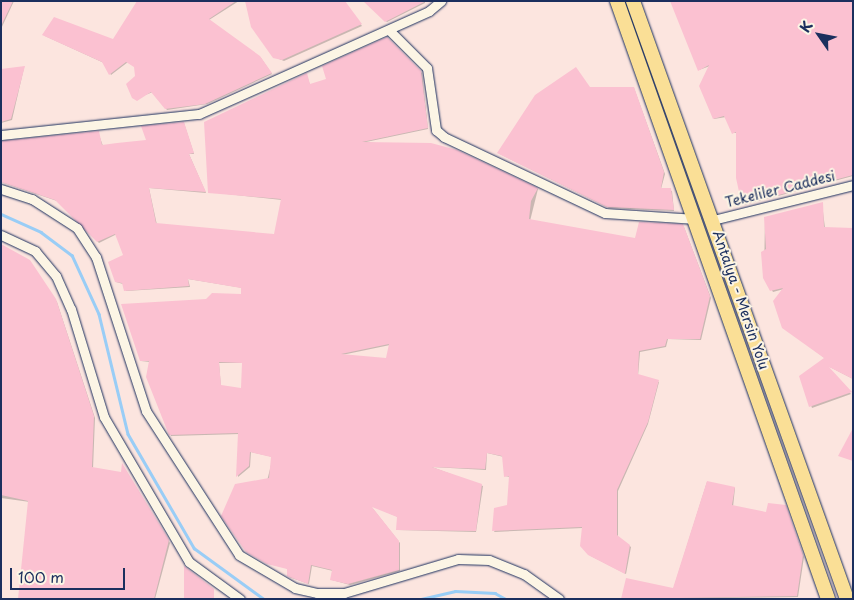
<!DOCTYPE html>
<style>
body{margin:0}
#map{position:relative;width:854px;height:600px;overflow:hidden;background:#fce5df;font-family:"Playpen Sans",sans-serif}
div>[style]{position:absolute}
.shadow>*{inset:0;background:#0003}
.stream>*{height:2.5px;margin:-1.25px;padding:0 1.25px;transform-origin:1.25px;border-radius:1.25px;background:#99cdf6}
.building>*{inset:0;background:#fbc1d1}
.roads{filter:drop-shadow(0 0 1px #1b2f5e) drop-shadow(0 0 1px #1b2f5e)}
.minor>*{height:9px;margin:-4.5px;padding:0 4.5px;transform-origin:4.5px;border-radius:4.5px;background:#fcf5e5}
.trunk>*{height:14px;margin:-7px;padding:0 7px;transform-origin:7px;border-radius:7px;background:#fadf96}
span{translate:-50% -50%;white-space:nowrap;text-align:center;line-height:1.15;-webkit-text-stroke:4px #fcf5e5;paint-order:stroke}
.street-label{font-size:14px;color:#1b2f5e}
.frame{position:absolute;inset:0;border:2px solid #1b2f5e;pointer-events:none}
.north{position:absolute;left:794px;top:10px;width:50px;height:50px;-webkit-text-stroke:4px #fcf5e5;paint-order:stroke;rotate:303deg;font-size:14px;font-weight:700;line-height:20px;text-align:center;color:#1b2f5e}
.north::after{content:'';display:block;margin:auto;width:18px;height:22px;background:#1b2f5e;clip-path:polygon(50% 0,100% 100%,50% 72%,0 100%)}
.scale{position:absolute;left:10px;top:568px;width:115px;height:22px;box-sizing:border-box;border:2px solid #1b2f5e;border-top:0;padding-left:6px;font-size:15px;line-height:18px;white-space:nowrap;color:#1b2f5e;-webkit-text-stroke:4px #fcf5e5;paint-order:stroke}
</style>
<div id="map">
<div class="shadow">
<i style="clip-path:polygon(1px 1px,14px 1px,1px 29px)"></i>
<i style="clip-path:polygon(139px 1px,239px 1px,209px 20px,261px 58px,272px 74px,207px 104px,167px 110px,153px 92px,135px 99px,136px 67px,128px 62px,111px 75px,104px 63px,45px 36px,114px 41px)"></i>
<i style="clip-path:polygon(343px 1px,362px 26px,284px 61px,274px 57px)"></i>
<i style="clip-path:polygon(365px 1px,425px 1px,425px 3px,387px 22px)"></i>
<i style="clip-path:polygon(673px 1px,853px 1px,853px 176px,744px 205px,737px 133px,733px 133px,726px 117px,714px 119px,710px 66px,699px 70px)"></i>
<i style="clip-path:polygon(evenodd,387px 38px,422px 73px,428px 129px,366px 142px,457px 151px,538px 189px,530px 221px,636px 240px,684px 227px,711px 298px,701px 340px,668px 339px,666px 347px,640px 352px,638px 376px,659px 382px,648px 424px,618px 491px,618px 537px,631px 547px,626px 574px,591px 556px,583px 528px,494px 532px,508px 506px,510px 477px,505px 476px,504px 457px,487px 453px,486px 470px,432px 467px,483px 486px,476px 532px,398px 530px,398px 517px,370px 505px,400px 543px,400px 571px,350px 585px,332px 580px,333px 571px,312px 566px,309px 584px,289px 577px,288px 569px,249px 553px,273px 457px,251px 452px,250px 467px,238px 477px,240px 434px,171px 436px,150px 362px,141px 361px,207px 300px,242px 295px,243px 288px,188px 279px,190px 287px,126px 291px,123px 284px,116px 282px,124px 256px,117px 234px,99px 243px,57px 201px,1px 182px,1px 141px,98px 132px,103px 146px,148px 141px,184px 123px,194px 154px,189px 154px,206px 193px,149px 188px,157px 225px,275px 236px,282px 200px,209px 192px,307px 76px,310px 85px,327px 80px,387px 38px,390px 345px,387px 359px,342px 355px,390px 345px,387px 38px,219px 363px,244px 363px,242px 389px,221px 387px,219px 363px)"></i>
<i style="clip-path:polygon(24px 68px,12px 120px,1px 123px,1px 70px)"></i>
<i style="clip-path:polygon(634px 88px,665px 174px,661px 189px,672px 191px,674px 211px,609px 208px,500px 154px)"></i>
<i style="clip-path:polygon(822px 204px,825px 228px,853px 229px,853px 379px,826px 365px,851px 394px,812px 408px,801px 377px,826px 359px,783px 327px,775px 302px,784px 289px,773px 292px,764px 277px,765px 218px)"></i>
<i style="clip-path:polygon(1px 245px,31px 263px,57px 302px,95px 418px,93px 469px,122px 473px,123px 466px,170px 543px,155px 599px,20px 599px,30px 502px,1px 498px)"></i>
<i style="clip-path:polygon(707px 482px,735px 488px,733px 507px,767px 514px,786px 508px,804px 557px,798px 597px,623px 599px,673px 590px)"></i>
</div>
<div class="stream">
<i style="left:1px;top:214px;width:44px;rotate:24.2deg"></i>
<i style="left:41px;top:232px;width:39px;rotate:37deg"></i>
<i style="left:72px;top:255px;width:65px;rotate:65.4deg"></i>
<i style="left:99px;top:314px;width:123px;rotate:76.4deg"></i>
<i style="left:128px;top:434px;width:132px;rotate:59.9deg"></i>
<i style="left:194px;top:548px;width:87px;rotate:36.1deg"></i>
<i style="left:421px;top:599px;width:35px;rotate:-13deg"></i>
<i style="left:455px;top:591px;width:40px;rotate:2.9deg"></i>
<i style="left:495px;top:593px;width:13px;rotate:29deg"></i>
</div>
<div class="building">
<i style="clip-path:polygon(1px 1px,13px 1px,1px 26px)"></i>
<i style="clip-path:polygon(137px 1px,236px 1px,209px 19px,260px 56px,272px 73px,205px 104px,165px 109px,151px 92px,137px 101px,132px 98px,126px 84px,135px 76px,134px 67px,126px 62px,109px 75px,102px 62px,42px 35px,54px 17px,113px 39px)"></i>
<i style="clip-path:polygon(245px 1px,345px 1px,362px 24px,282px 60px,273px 58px,251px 27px)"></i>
<i style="clip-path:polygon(363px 1px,426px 1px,385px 22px)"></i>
<i style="clip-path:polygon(670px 1px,853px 1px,853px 175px,742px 205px,736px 178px,736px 132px,732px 134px,724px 116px,713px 119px,699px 86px,709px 65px,698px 71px)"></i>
<i style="clip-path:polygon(evenodd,387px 37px,421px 71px,428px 128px,362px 142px,431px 143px,457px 150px,538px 188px,531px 201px,529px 219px,635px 238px,639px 222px,683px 224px,710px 296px,700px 339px,667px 339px,665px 346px,639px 351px,638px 374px,659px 380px,648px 422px,617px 490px,617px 535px,630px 545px,625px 574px,588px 555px,580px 546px,582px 527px,492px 531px,494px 508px,507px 505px,509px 476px,504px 477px,502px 456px,487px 453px,485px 469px,432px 467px,482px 484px,476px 531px,396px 530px,397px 517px,372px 507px,399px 541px,399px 570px,348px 584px,330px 580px,332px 570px,311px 565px,308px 584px,287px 576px,287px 569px,267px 564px,246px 552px,221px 516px,235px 484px,269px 478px,271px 457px,250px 452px,249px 466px,236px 477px,238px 433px,169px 435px,146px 377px,149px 361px,140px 361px,121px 304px,206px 299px,212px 293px,241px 294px,241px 288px,188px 279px,189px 286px,124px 291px,122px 283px,115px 282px,108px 262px,123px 255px,115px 234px,97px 242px,55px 200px,1px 182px,1px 141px,99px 131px,102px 145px,117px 143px,146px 140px,141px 126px,184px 122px,194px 153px,189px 154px,206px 192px,149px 188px,156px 223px,274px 234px,281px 199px,208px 193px,204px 122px,307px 73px,310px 84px,326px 79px,322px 66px,387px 37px,389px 344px,386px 358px,341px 354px,389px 344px,387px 37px,219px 362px,242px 363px,241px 388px,221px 385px,219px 362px)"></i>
<i style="clip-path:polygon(25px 66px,11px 119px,1px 122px,1px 69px)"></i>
<i style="clip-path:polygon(576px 67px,590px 87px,634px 87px,664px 172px,661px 188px,671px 188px,674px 210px,607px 207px,497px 153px,535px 95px)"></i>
<i style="clip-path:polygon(823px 202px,824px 227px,853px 228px,853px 379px,829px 367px,852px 392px,809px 407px,799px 376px,824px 358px,782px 328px,773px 301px,783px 288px,770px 291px,763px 278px,761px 252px,766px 249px,764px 217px)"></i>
<i style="clip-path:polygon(1px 244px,30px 260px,56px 299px,94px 416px,92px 467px,121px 472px,122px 463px,169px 540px,154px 599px,18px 599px,28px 501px,1px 495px)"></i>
<i style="clip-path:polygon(853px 428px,853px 461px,838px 456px)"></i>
<i style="clip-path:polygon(707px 481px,735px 487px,732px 505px,766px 512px,768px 503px,786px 505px,803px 555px,797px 596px,621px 599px,626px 578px,673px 588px)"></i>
<i style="clip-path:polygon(184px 566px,214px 589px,214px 599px,184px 599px)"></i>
</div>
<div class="roads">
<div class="minor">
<i style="left:389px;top:30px;width:54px;rotate:45deg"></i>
<i style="left:427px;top:68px;width:63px;rotate:81.7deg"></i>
<i style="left:436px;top:130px;width:11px;rotate:41deg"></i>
<i style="left:444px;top:137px;width:178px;rotate:25.3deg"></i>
<i style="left:605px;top:213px;width:91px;rotate:3.8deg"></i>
<i style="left:1px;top:135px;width:199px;rotate:-6.1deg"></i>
<i style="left:199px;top:114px;width:252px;rotate:-24.1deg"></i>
<i style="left:429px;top:11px;width:16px;rotate:-40deg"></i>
<i style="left:1px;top:189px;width:33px;rotate:18deg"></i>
<i style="left:32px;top:199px;width:54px;rotate:32.8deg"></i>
<i style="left:77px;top:228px;width:35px;rotate:57deg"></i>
<i style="left:96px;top:257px;width:162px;rotate:72deg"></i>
<i style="left:146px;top:411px;width:171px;rotate:57.1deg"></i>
<i style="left:239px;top:555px;width:65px;rotate:30.5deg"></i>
<i style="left:295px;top:588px;width:23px;rotate:13deg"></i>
<i style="left:317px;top:593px;width:27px"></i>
<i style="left:344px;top:593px;width:119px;rotate:-16.6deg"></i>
<i style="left:458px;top:559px;width:31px;rotate:2deg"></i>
<i style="left:489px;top:560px;width:38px;rotate:22deg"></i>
<i style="left:524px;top:574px;width:43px;rotate:35.5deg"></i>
<i style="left:713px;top:220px;width:144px;rotate:-14deg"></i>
<i style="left:1px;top:235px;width:38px;rotate:25deg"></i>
<i style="left:35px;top:251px;width:33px;rotate:50deg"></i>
<i style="left:56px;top:276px;width:36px;rotate:66deg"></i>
<i style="left:71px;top:309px;width:113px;rotate:73deg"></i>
<i style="left:104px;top:417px;width:168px;rotate:59.6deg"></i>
<i style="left:189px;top:562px;width:63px;rotate:36deg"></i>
</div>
<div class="trunk">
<i style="left:617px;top:1px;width:634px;rotate:70.56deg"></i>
<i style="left:633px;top:1px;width:635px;rotate:70.31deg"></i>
</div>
</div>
<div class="street-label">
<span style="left:780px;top:189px;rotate:-14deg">Tekeliler Caddesi</span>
<span style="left:741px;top:300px;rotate:71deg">Antalya - Mersin Yolu</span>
</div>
<div class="frame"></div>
<div class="north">K</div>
<div class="scale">100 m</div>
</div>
